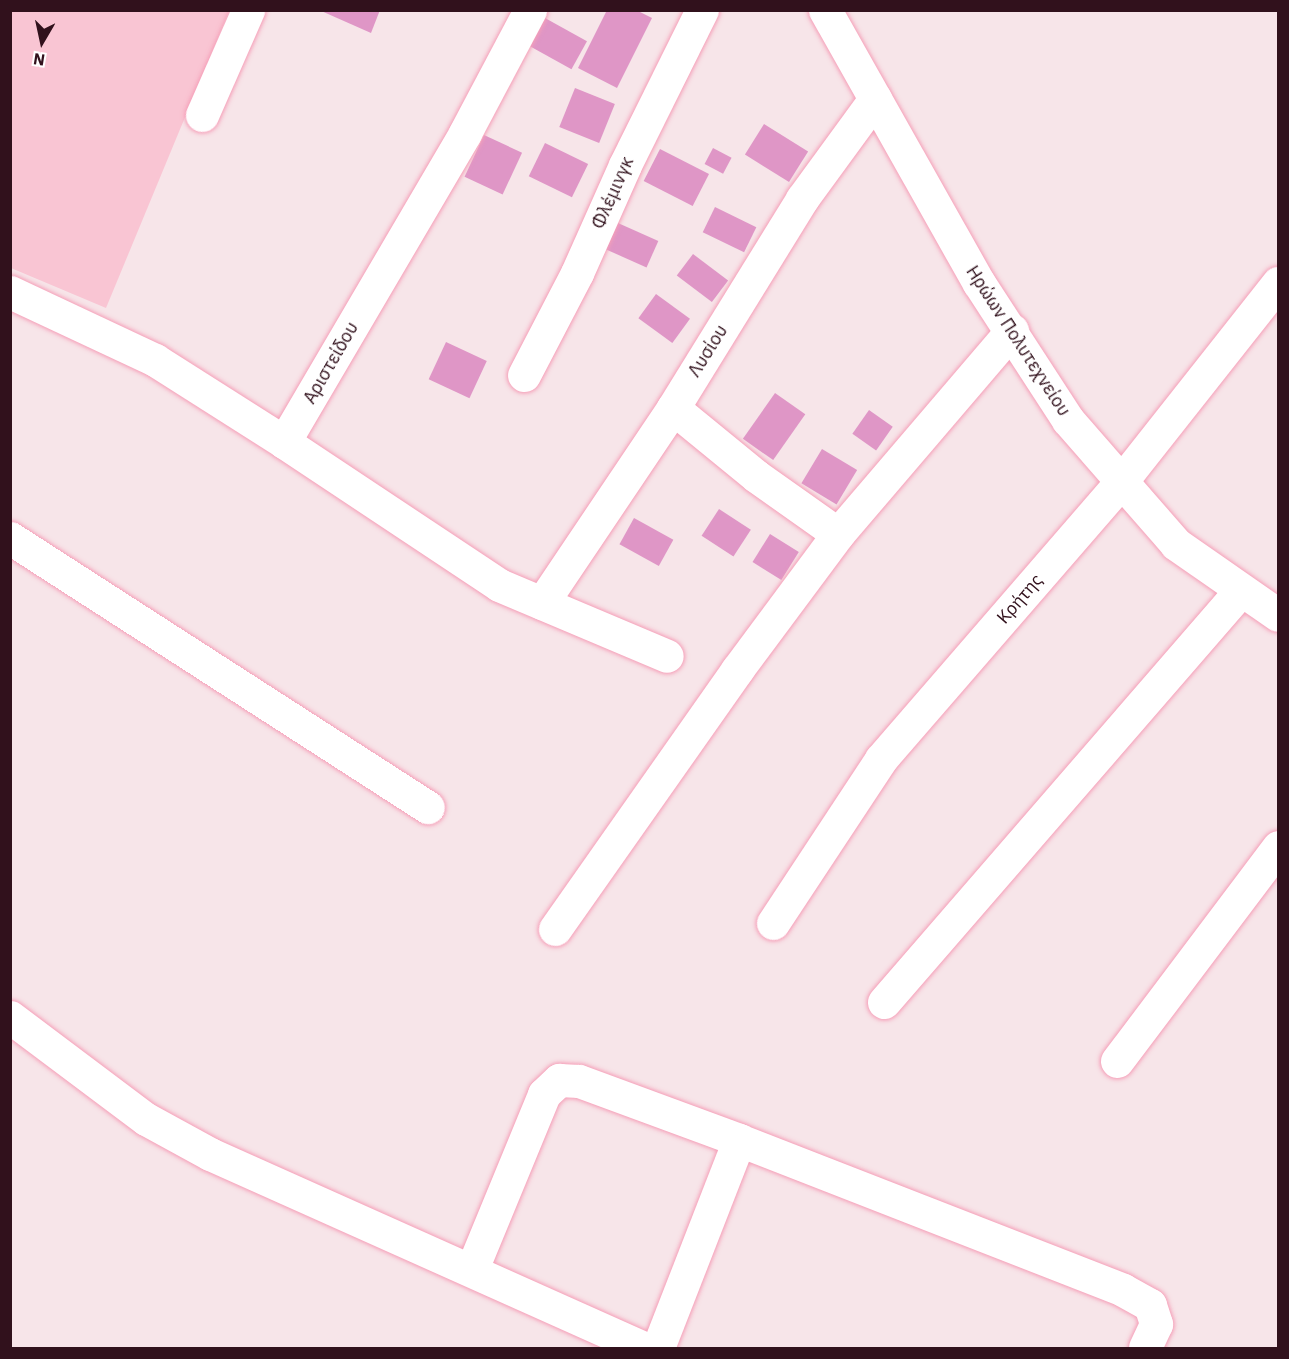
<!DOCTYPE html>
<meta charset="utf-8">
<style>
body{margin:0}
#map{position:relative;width:1289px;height:1359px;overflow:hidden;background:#f7e5e9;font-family:"IBM Plex Sans",sans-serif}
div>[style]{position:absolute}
.green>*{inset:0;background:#f9c5d3}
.building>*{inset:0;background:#df96c6;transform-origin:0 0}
.roads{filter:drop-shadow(0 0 2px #f59fb8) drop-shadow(0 0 2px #f59fb8)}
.minor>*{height:33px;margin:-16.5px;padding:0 16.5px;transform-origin:16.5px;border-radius:16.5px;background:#fff}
span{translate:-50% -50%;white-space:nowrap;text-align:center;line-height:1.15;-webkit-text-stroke:6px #fff;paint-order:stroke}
.street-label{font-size:18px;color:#31111c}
.frame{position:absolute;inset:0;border:12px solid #31111c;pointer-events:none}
.north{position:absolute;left:12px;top:12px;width:60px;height:60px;-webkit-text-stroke:4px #fff;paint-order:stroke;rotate:189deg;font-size:16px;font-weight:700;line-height:24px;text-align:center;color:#31111c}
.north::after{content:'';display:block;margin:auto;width:21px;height:27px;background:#31111c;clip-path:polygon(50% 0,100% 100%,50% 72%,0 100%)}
</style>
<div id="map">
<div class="green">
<i style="clip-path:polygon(10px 11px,229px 11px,106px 308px,11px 268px)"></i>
</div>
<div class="building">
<i style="clip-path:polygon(319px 10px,380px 10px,371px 33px)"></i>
<i style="clip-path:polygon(607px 10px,636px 10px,652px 18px,617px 88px,578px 68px)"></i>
<i style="left:545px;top:18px;width:48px;height:32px;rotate:29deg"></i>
<i style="left:575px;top:88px;width:43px;height:42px;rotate:22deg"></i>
<i style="left:764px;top:124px;width:52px;height:36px;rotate:32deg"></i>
<i style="left:484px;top:135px;width:42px;height:46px;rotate:25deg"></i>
<i style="left:545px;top:143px;width:48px;height:37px;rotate:26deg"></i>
<i style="left:713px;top:148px;width:21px;height:18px;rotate:28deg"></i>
<i style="left:660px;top:149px;width:55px;height:36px;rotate:27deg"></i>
<i style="left:715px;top:207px;width:46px;height:28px;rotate:26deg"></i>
<i style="left:609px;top:219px;width:54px;height:29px;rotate:24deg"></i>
<i style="left:693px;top:254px;width:44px;height:27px;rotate:37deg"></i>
<i style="left:656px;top:294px;width:42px;height:30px;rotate:36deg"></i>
<i style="left:446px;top:342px;width:45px;height:41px;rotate:25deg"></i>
<i style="left:775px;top:393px;width:37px;height:56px;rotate:35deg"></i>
<i style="left:869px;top:410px;width:29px;height:29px;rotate:35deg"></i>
<i style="left:822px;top:449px;width:41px;height:40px;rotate:31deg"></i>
<i style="left:719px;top:509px;width:38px;height:32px;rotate:33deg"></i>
<i style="left:634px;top:518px;width:45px;height:30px;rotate:29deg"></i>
<i style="left:770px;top:534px;width:34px;height:33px;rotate:32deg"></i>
</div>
<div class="roads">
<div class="minor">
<i style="left:825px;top:10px;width:313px;rotate:60.6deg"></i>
<i style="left:979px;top:283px;width:163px;rotate:57deg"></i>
<i style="left:1068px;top:420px;width:164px;rotate:48.9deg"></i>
<i style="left:1176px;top:544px;width:124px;rotate:34.8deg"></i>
<i style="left:202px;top:115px;width:115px;rotate:-66.3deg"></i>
<i style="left:10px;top:292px;width:160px;rotate:25.1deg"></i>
<i style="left:155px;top:360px;width:153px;rotate:32.4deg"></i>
<i style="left:284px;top:442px;width:358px;rotate:-59.6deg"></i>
<i style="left:465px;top:133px;width:139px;rotate:-62.1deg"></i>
<i style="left:524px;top:375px;width:115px;rotate:-62.5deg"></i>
<i style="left:577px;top:273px;width:118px;rotate:-66deg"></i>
<i style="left:625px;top:165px;width:173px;rotate:-63.6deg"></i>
<i style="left:673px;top:408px;width:107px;rotate:39.3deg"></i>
<i style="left:756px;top:476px;width:100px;rotate:35.3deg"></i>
<i style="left:284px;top:442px;width:258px;rotate:33.6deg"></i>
<i style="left:499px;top:585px;width:182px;rotate:22.9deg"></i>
<i style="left:10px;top:538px;width:497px;rotate:32.8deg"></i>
<i style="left:542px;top:603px;width:235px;rotate:-56.1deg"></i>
<i style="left:673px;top:408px;width:246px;rotate:-58.3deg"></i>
<i style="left:802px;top:199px;width:124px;rotate:-53.9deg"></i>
<i style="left:773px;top:923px;width:196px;rotate:-56.6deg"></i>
<i style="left:881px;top:759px;width:365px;rotate:-49.1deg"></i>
<i style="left:1120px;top:483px;width:255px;rotate:-51.7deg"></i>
<i style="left:555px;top:929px;width:317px;rotate:-54.9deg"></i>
<i style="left:737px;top:670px;width:169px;rotate:-53.4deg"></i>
<i style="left:838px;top:534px;width:268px;rotate:-49.5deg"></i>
<i style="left:884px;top:1002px;width:545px;rotate:-49.09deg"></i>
<i style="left:10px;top:1017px;width:170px;rotate:36.9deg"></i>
<i style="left:146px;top:1119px;width:73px;rotate:28.7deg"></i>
<i style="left:210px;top:1154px;width:474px;rotate:24.1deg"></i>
<i style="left:1117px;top:1061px;width:268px;rotate:-53deg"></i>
<i style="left:739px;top:1140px;width:412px;rotate:21.3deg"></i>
<i style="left:1123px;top:1290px;width:31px;rotate:29deg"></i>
<i style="left:1150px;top:1305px;width:20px;rotate:72deg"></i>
<i style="left:1156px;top:1324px;width:26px;rotate:115deg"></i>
<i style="left:472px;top:1269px;width:189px;rotate:-67.6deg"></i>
<i style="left:544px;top:1094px;width:21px;rotate:-43deg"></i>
<i style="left:559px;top:1080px;width:20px;rotate:3deg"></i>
<i style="left:579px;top:1081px;width:171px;rotate:20.2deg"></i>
<i style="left:739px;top:1140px;width:223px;rotate:111.3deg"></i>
</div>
</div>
<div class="street-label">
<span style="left:613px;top:193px;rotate:-66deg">Φλέμινγκ</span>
<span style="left:1018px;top:341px;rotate:57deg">Ηρώων Πολυτεχνείου</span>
<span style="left:708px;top:351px;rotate:-58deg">Λυσίου</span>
<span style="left:331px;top:363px;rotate:-60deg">Αριστείδου</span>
<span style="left:1020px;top:599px;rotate:-49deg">Κρήτης</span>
</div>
<div class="frame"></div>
<div class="north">N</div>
</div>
